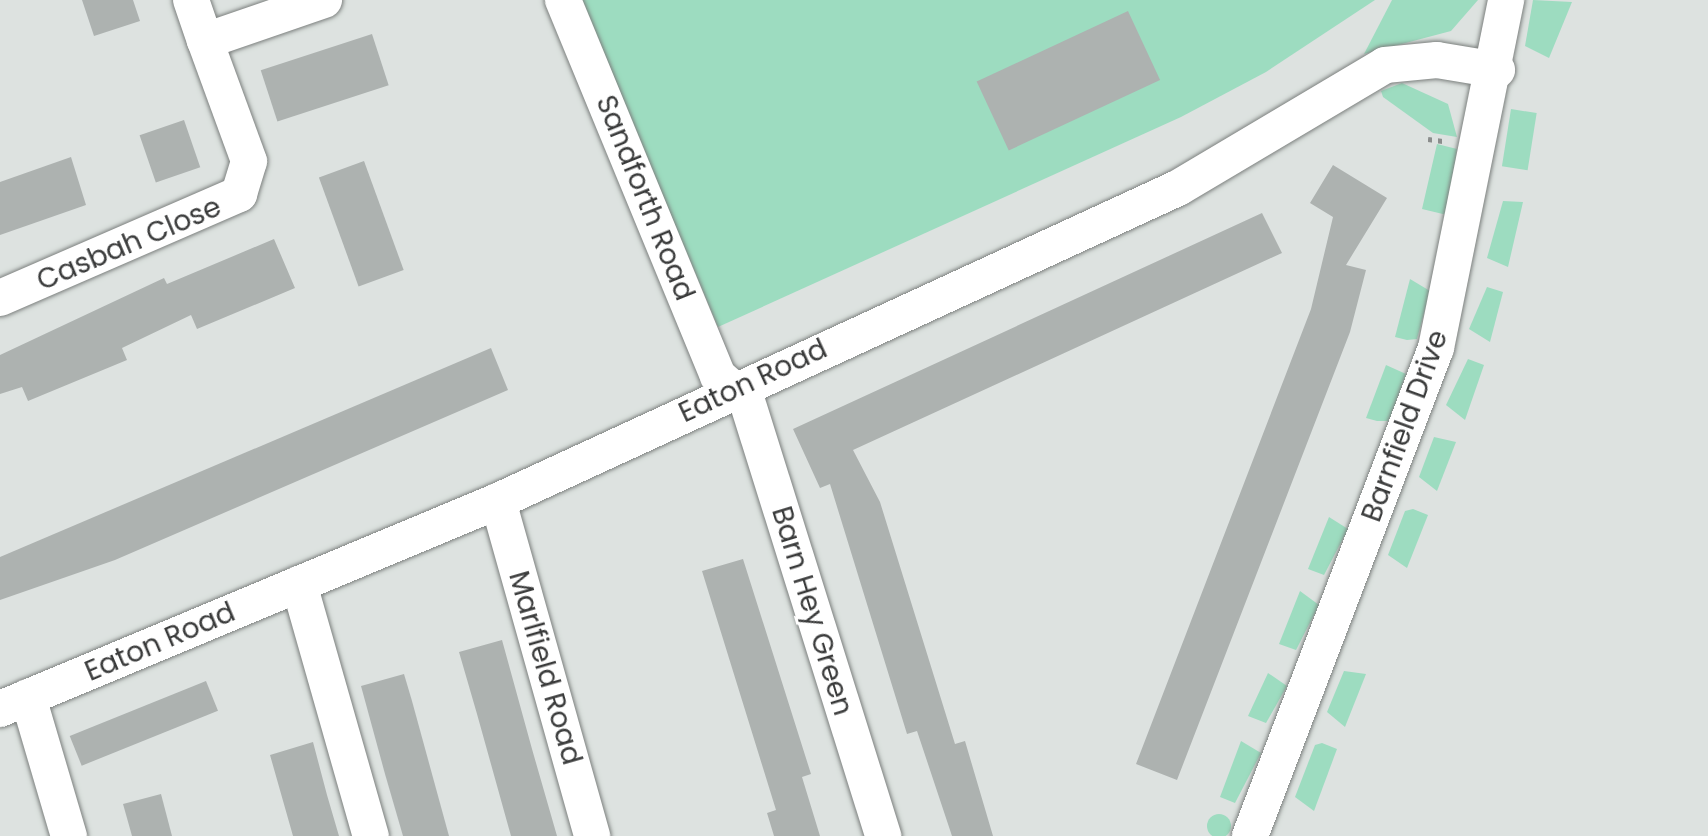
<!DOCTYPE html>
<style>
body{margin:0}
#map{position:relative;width:1708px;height:836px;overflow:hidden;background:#dde2e0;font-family:Poppins,sans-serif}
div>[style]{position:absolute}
.green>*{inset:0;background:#9ddcc0;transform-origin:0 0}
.round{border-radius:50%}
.building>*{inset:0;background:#adb2b0;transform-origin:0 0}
.path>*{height:5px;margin-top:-2.5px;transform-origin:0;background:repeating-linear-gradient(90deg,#8a8d8c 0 4px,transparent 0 10px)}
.roads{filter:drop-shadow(0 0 2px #7c807e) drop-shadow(0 0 2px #7c807e)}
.street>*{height:36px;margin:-18px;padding:0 18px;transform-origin:18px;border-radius:18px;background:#fff}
span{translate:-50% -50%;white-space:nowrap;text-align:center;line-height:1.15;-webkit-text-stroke:6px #fff;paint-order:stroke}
.street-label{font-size:28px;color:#3a3b3b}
</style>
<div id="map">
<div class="green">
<i style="clip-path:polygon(580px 0,1375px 0,1266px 72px,1181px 117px,718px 327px)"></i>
<i style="clip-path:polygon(1392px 0,1478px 0,1451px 31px,1364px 54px)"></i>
<i style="clip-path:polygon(1533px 0,1572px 2px,1549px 58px,1525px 46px)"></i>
<i style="clip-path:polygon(1402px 83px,1448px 104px,1457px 137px,1433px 133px,1383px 97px,1381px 91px)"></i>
<i style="left:1511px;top:109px;width:26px;height:58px;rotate:9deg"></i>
<i style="clip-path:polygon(1437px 144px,1457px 149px,1447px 215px,1422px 209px)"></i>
<i style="clip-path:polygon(1503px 201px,1523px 202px,1508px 267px,1487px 258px)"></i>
<i style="clip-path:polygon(1410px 279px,1430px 291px,1417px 339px,1407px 340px,1395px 337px)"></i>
<i style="clip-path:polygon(1487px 287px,1503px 292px,1490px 342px,1469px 329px)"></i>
<i style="clip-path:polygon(1468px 359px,1484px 365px,1465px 420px,1446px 405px)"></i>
<i style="clip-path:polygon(1386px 365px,1406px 374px,1389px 421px,1377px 421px,1366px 418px)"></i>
<i style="clip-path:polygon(1434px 437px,1456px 442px,1437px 491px,1419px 477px)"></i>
<i style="clip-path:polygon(1413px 509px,1428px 515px,1407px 568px,1388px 555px,1405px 511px)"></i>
<i style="clip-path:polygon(1329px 517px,1348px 529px,1324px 575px,1308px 569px)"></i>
<i style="clip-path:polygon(1300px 591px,1319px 605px,1296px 650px,1279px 644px)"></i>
<i style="clip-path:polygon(1344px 671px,1366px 674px,1345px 727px,1327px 712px)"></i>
<i style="clip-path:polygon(1268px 673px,1287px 686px,1266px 723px,1248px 716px)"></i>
<i style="clip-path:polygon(1241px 741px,1261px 753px,1235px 803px,1220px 797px)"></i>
<i style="clip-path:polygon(1322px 743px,1337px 749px,1314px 811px,1295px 797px,1315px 745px)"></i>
<i class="round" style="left:1207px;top:814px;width:24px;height:24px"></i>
</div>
<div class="building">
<i style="clip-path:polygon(82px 0,133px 0,140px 21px,94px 36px)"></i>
<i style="left:1128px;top:11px;width:76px;height:167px;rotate:65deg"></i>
<i style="left:372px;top:34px;width:54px;height:117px;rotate:72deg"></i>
<i style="left:184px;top:120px;width:50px;height:47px;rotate:71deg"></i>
<i style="clip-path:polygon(71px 157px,86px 205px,0 235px,0 182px)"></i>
<i style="left:364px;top:161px;width:116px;height:48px;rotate:70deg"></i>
<i style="clip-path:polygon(1333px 165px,1387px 198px,1346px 265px,1366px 270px,1350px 332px,1177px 780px,1136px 764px,1311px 309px,1333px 217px,1310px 203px)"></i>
<i style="clip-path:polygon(1262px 213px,1282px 253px,853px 450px,880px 502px,955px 744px,965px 741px,993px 836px,952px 836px,917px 731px,907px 734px,830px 484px,820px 488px,793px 429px)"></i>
<i style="clip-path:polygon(274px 239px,295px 288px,197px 329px,191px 315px,122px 348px,127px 360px,28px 401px,22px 387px,0 394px,0 355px,164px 278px,167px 284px)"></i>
<i style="clip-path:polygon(491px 348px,508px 390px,115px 560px,0 600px,0 557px)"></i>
<i style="clip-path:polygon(743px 559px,811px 774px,802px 777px,820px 836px,774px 836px,767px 813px,776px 810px,702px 571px)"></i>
<i style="clip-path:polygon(502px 640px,532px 749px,557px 836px,511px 836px,477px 714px,459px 652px)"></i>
<i style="clip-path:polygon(404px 674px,412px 701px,449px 836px,403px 836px,385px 774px,361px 686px)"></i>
<i style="left:206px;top:681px;width:32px;height:147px;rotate:68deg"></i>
<i style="clip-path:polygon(313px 742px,327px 795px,339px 836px,293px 836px,270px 755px)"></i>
<i style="clip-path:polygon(161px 794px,172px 836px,132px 836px,123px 804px)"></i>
</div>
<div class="path">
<i style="left:1428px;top:139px;width:15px;rotate:8deg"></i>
</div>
<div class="roads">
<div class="street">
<i style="left:191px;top:0;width:43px;rotate:71.1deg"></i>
<i style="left:205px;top:41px;width:126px;rotate:-19deg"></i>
<i style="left:563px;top:0;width:407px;rotate:67.6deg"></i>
<i style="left:718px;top:376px;width:38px;rotate:41deg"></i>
<i style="left:747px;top:401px;width:456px;rotate:72.6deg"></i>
<i style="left:0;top:298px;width:261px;rotate:-23.5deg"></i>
<i style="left:239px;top:194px;width:34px;rotate:-73deg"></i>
<i style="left:249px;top:161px;width:128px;rotate:-110.1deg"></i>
<i style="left:498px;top:501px;width:348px;rotate:74.3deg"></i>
<i style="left:299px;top:584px;width:262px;rotate:74.1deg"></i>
<i style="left:28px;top:697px;width:145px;rotate:73.6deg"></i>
<i style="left:0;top:709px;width:540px;rotate:-22.67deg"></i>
<i style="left:498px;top:501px;width:749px;rotate:-24.72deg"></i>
<i style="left:1178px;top:188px;width:241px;rotate:-30.7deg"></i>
<i style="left:1385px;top:65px;width:52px;rotate:-5.5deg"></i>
<i style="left:1437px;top:60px;width:61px;rotate:9.5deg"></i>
<i style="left:1250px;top:836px;width:522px;rotate:-69.14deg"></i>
<i style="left:1436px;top:348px;width:355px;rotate:-78.6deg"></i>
</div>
</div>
<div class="street-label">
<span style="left:645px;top:198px;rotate:68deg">Sandforth Road</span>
<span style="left:129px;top:244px;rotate:-23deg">Casbah Close</span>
<span style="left:753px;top:381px;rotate:-25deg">Eaton Road</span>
<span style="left:1405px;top:426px;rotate:-70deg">Barnfield Drive</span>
<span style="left:812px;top:611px;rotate:73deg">Barn Hey Green</span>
<span style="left:160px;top:642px;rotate:-23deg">Eaton Road</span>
<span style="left:545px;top:668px;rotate:74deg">Marlfield Road</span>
</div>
</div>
